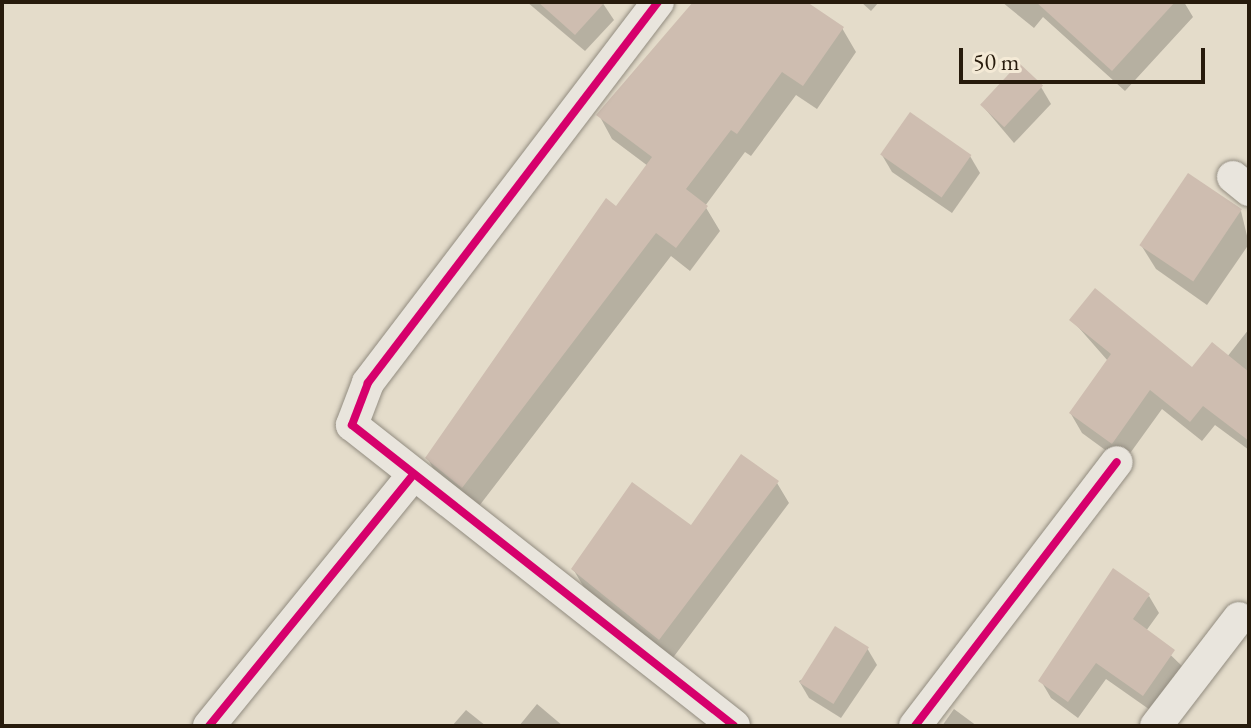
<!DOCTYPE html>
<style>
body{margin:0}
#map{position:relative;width:1251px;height:728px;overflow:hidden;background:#e4dcca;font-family:"EB Garamond",serif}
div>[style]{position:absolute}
.shadow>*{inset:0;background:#0003}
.building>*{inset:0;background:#cebdb0;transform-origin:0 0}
.roads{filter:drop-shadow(0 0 2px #928c80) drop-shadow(0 0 2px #928c80)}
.minor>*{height:32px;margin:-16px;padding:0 16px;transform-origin:16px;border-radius:16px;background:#e9e5dd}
.cycleway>*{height:8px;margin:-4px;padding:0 4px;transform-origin:4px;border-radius:4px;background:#d6006c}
span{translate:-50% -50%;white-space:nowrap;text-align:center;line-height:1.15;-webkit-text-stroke:6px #f4ead6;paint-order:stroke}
.frame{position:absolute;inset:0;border:4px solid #271b0c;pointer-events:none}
.scale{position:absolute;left:959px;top:48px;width:246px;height:36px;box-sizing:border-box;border:4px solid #271b0c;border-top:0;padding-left:10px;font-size:24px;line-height:28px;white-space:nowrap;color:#271b0c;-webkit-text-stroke:6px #f4ead6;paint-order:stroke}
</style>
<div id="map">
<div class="shadow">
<i style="clip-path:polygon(527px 2px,602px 2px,614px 20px,585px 51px)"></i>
<i style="clip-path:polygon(696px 2px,804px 2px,842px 28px,856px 52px,817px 109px,796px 95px,751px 156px,745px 152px,705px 206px,720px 231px,690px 271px,671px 256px,476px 510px,441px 483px,428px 459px,648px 166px,612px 139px,599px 115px)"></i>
<i style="clip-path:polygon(861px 2px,879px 2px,871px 11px)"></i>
<i style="clip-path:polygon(1002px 2px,1184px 2px,1193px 17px,1125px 91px,1043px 17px,1034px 28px)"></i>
<i style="clip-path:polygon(1041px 87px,1051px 104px,1014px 143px,981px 104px)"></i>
<i style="clip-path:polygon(882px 155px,970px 156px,980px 173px,952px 213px,892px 172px)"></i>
<i style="clip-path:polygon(1241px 211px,1249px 244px,1207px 305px,1156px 269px,1141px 245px)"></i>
<i style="clip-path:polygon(1072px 320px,1192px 370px,1227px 357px,1249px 329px,1249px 450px,1215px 425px,1202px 441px,1162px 409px,1123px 463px,1082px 433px,1071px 414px,1108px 361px)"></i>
<i style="clip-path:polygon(777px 483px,789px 503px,672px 659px,585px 589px,573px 569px,691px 527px)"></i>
<i style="clip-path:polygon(1149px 596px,1159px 613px,1146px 631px,1184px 668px,1153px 712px,1106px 679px,1078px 718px,1051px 698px,1041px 681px)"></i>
<i style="clip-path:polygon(867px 648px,877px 665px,841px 718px,809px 698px,799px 681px)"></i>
<i style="clip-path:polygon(537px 704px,563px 726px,519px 726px)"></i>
<i style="clip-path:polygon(954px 709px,977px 726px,942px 726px)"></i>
<i style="clip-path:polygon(466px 710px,486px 726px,452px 726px)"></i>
</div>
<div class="building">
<i style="clip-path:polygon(538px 2px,605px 2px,575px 35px)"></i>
<i style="clip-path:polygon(693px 2px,807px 2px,844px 27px,803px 86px,782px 72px,737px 134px,731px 130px,686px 189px,708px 206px,676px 248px,656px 233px,462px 488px,425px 458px,606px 198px,616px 206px,652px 157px,596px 115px)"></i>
<i style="clip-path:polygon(1036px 2px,1175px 2px,1112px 71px)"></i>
<i style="left:1019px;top:63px;width:33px;height:57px;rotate:43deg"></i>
<i style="left:910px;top:112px;width:75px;height:52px;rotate:35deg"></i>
<i style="left:1188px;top:173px;width:65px;height:87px;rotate:34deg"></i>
<i style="clip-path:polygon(1095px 288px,1192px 367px,1212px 342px,1249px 372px,1249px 441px,1203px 406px,1190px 422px,1150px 390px,1112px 444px,1069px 413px,1111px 354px,1069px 320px)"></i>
<i style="clip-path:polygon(741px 454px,779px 481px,659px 640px,571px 569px,632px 482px,691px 525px)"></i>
<i style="clip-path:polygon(1113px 568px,1150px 594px,1133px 619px,1175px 650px,1143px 696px,1096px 663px,1068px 702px,1038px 681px)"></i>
<i style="left:835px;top:626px;width:40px;height:67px;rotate:32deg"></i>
</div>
<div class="roads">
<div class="minor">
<i style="left:658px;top:2px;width:479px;rotate:127.3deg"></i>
<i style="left:368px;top:383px;width:45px;rotate:110.9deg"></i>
<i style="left:352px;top:425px;width:486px;rotate:38.2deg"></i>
<i style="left:1233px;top:177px;width:21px;rotate:39deg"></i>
<i style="left:209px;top:726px;width:321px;rotate:-50.9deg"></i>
<i style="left:915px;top:726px;width:332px;rotate:-52.6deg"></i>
<i style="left:1156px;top:726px;width:136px;rotate:-52.5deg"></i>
</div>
</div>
<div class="cycleway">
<i style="left:658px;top:2px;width:479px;rotate:127.3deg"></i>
<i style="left:368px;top:383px;width:45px;rotate:110.9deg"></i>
<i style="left:352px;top:425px;width:486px;rotate:38.2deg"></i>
<i style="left:209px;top:726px;width:321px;rotate:-50.9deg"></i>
<i style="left:915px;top:726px;width:332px;rotate:-52.6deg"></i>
</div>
<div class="frame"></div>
<div class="scale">50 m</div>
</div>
